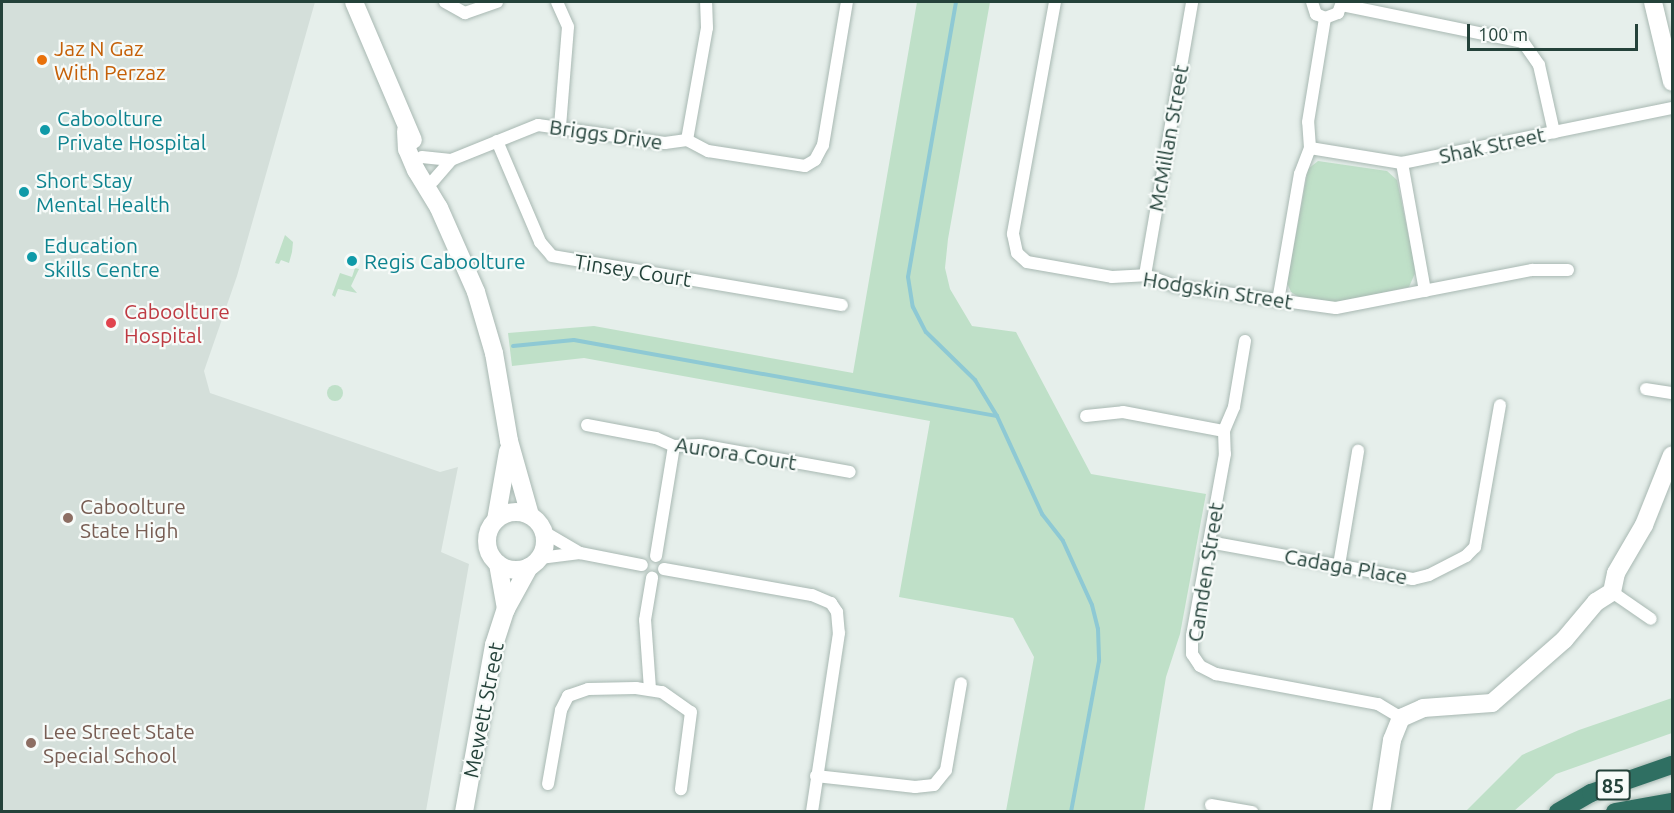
<!DOCTYPE html>
<style>
body{margin:0}
#map{position:relative;width:1674px;height:813px;overflow:hidden;background:#e6efeb;font-family:Ubuntu,sans-serif}
div>[style]{position:absolute}
.built>*{inset:0;background:#d4dfda}
.green>*{inset:0;background:#bfe0c8}
.round{border-radius:50%}
.stream>*{height:4px;margin:-2px;padding:0 2px;transform-origin:2px;border-radius:2px;background:#8ec9d4}
.roads{filter:drop-shadow(0 0 2px #a8b8b2) drop-shadow(0 0 2px #a8b8b2)}
.street>*{height:12px;margin:-6px;padding:0 6px;transform-origin:6px;border-radius:6px;background:#fff}
.secondary>*{height:18px;margin:-9px;padding:0 9px;transform-origin:9px;border-radius:9px;background:#fff}
.secondary>.ring{margin:-9px;padding:0;box-sizing:content-box;background:none;border:18px solid #fff;border-radius:50%}
.highway>*{height:18px;margin:-9px;padding:0 9px;transform-origin:9px;border-radius:9px;background:#2f6f62}
.dots>*{width:16px;height:16px;translate:-50% -50%;box-sizing:border-box;border:3px solid #f7fbf9;border-radius:50%}
span{translate:-50% -50%;white-space:nowrap;text-align:center;line-height:1.15;-webkit-text-stroke:4.5px #f7fbf9;paint-order:stroke}
.shield-label span{padding:2px 4px;background:#f7fbf9;border:2px solid;border-radius:4px;-webkit-text-stroke-width:0}
.shield-label{font-size:20px;color:#24423a;font-weight:700}
.food-label{font-size:21px;color:#c56008}
.left{translate:0 -50%;text-align:left}
.culture-label{font-size:21px;color:#0d838f}
.street-label{font-size:21px;color:#24423a}
.health-label{font-size:21px;color:#be3a42}
.education-label{font-size:21px;color:#785e54}
.frame{position:absolute;inset:0;border:3px solid #24423a;pointer-events:none}
.scale{position:absolute;left:1467px;top:24px;width:171px;height:27px;box-sizing:border-box;border:3px solid #24423a;border-top:0;padding-left:8px;font-size:18px;line-height:21px;white-space:nowrap;color:#24423a;-webkit-text-stroke:4px #f7fbf9;paint-order:stroke}
</style>
<div id="map">
<div class="built">
<i style="clip-path:polygon(2px 2px,315px 2px,237px 276px,204px 371px,210px 393px,440px 472px,458px 467px,441px 552px,469px 564px,426px 811px,2px 811px)"></i>
</div>
<div class="green">
<i style="clip-path:polygon(917px 2px,990px 2px,948px 239px,945px 268px,950px 289px,972px 326px,1016px 332px,1091px 474px,1206px 494px,1180px 634px,1166px 677px,1144px 811px,1006px 811px,1034px 657px,1013px 618px,899px 597px,930px 421px,584px 358px,512px 366px,508px 333px,594px 326px,853px 373px)"></i>
<i style="clip-path:polygon(1318px 161px,1387px 171px,1397px 180px,1416px 271px,1409px 287px,1336px 303px,1300px 298px,1291px 292px,1287px 283px,1308px 169px)"></i>
<i style="clip-path:polygon(285px 235px,293px 242px,292px 252px,289px 263px,281px 260px,279px 264px,275px 263px)"></i>
<i style="clip-path:polygon(355px 268px,359px 269px,351px 286px,357px 293px,338px 289px,335px 297px,332px 295px,340px 273px,352px 277px)"></i>
<i class="round" style="left:327px;top:385px;width:16px;height:16px"></i>
<i style="clip-path:polygon(1672px 698px,1672px 733px,1556px 774px,1514px 811px,1466px 811px,1522px 755px,1579px 730px)"></i>
</div>
<div class="stream">
<i style="left:956px;top:2px;width:279px;rotate:99.9deg"></i>
<i style="left:908px;top:277px;width:30px;rotate:81deg"></i>
<i style="left:913px;top:307px;width:28px;rotate:63deg"></i>
<i style="left:926px;top:332px;width:69px;rotate:44.4deg"></i>
<i style="left:975px;top:380px;width:42px;rotate:58.6deg"></i>
<i style="left:997px;top:416px;width:108px;rotate:65.3deg"></i>
<i style="left:1042px;top:514px;width:34px;rotate:52deg"></i>
<i style="left:1063px;top:541px;width:70px;rotate:65.6deg"></i>
<i style="left:1092px;top:605px;width:25px;rotate:76deg"></i>
<i style="left:1098px;top:629px;width:32px;rotate:88deg"></i>
<i style="left:1099px;top:661px;width:154px;rotate:100.5deg"></i>
<i style="left:513px;top:346px;width:61px;rotate:-5.6deg"></i>
<i style="left:574px;top:340px;width:430px;rotate:10.2deg"></i>
</div>
<div class="roads">
<div class="street">
<i style="left:445px;top:2px;width:23px;rotate:29deg"></i>
<i style="left:465px;top:13px;width:34px;rotate:-19deg"></i>
<i style="left:557px;top:2px;width:27px;rotate:66deg"></i>
<i style="left:568px;top:27px;width:99px;rotate:94.6deg"></i>
<i style="left:1055px;top:2px;width:236px;rotate:100.3deg"></i>
<i style="left:1013px;top:234px;width:19px;rotate:78deg"></i>
<i style="left:1017px;top:253px;width:13px;rotate:42deg"></i>
<i style="left:1027px;top:262px;width:86px;rotate:10deg"></i>
<i style="left:1112px;top:277px;width:33px;rotate:-3deg"></i>
<i style="left:1145px;top:275px;width:32px;rotate:20deg"></i>
<i style="left:1175px;top:286px;width:162px;rotate:7.8deg"></i>
<i style="left:1336px;top:308px;width:200px;rotate:-11deg"></i>
<i style="left:1532px;top:270px;width:36px"></i>
<i style="left:1312px;top:2px;width:13px;rotate:72deg"></i>
<i style="left:1316px;top:14px;width:10px;rotate:24deg"></i>
<i style="left:1325px;top:18px;width:14px;rotate:-21deg"></i>
<i style="left:1338px;top:13px;width:12px;rotate:-70deg"></i>
<i style="left:1342px;top:5px;width:185px;rotate:11.6deg"></i>
<i style="left:1523px;top:42px;width:28px;rotate:55deg"></i>
<i style="left:1539px;top:65px;width:69px;rotate:77.4deg"></i>
<i style="left:687px;top:140px;width:114px;rotate:-79.9deg"></i>
<i style="left:707px;top:28px;width:26px;rotate:-92deg"></i>
<i style="left:497px;top:141px;width:110px;rotate:66.9deg"></i>
<i style="left:540px;top:242px;width:18px;rotate:49deg"></i>
<i style="left:552px;top:256px;width:294px;rotate:9.6deg"></i>
<i style="left:1310px;top:148px;width:93px;rotate:9.3deg"></i>
<i style="left:1402px;top:163px;width:276px;rotate:-11.5deg"></i>
<i style="left:422px;top:157px;width:29px;rotate:6deg"></i>
<i style="left:1402px;top:163px;width:130px;rotate:79.8deg"></i>
<i style="left:433px;top:181px;width:28px;rotate:-49deg"></i>
<i style="left:451px;top:160px;width:94px;rotate:-21.9deg"></i>
<i style="left:538px;top:125px;width:128px;rotate:8.1deg"></i>
<i style="left:665px;top:143px;width:22px;rotate:-8deg"></i>
<i style="left:687px;top:140px;width:24px;rotate:28deg"></i>
<i style="left:708px;top:151px;width:98px;rotate:8.8deg"></i>
<i style="left:805px;top:166px;width:12px;rotate:-31deg"></i>
<i style="left:815px;top:160px;width:17px;rotate:-62deg"></i>
<i style="left:823px;top:145px;width:145px;rotate:-80.5deg"></i>
<i style="left:1145px;top:275px;width:277px;rotate:-80.2deg"></i>
<i style="left:1278px;top:301px;width:129px;rotate:-80.2deg"></i>
<i style="left:1300px;top:174px;width:28px;rotate:-69deg"></i>
<i style="left:1310px;top:148px;width:26px;rotate:-94deg"></i>
<i style="left:1308px;top:122px;width:105px;rotate:-80.7deg"></i>
<i style="left:1245px;top:341px;width:67px;rotate:99.5deg"></i>
<i style="left:1234px;top:407px;width:26px;rotate:113deg"></i>
<i style="left:1224px;top:431px;width:23px;rotate:88deg"></i>
<i style="left:1225px;top:454px;width:185px;rotate:100.3deg"></i>
<i style="left:1192px;top:636px;width:18px;rotate:90deg"></i>
<i style="left:1192px;top:654px;width:14px;rotate:56deg"></i>
<i style="left:1200px;top:666px;width:18px;rotate:27deg"></i>
<i style="left:1216px;top:674px;width:165px;rotate:10.5deg"></i>
<i style="left:1378px;top:704px;width:27px;rotate:31deg"></i>
<i style="left:1646px;top:389px;width:26px;rotate:9deg"></i>
<i style="left:1086px;top:416px;width:37px;rotate:-6deg"></i>
<i style="left:1123px;top:412px;width:103px;rotate:10.7deg"></i>
<i style="left:587px;top:425px;width:70px;rotate:10.7deg"></i>
<i style="left:656px;top:438px;width:20px;rotate:24deg"></i>
<i style="left:674px;top:446px;width:26px;rotate:-2deg"></i>
<i style="left:700px;top:445px;width:152px;rotate:10.2deg"></i>
<i style="left:544px;top:532px;width:42px;rotate:30.3deg"></i>
<i style="left:580px;top:553px;width:63px;rotate:11deg"></i>
<i style="left:1209px;top:542px;width:207px;rotate:10.3deg"></i>
<i style="left:1413px;top:579px;width:16px;rotate:-14deg"></i>
<i style="left:1429px;top:575px;width:42px;rotate:-27.2deg"></i>
<i style="left:1466px;top:556px;width:13px;rotate:-45deg"></i>
<i style="left:1475px;top:547px;width:144px;rotate:-80deg"></i>
<i style="left:656px;top:556px;width:111px;rotate:-80.7deg"></i>
<i style="left:540px;top:558px;width:40px;rotate:-7.1deg"></i>
<i style="left:1339px;top:565px;width:116px;rotate:-80.5deg"></i>
<i style="left:664px;top:569px;width:150px;rotate:10deg"></i>
<i style="left:812px;top:595px;width:21px;rotate:23deg"></i>
<i style="left:831px;top:603px;width:11px;rotate:56deg"></i>
<i style="left:837px;top:612px;width:21px;rotate:85deg"></i>
<i style="left:839px;top:633px;width:181px;rotate:98.6deg"></i>
<i style="left:1612px;top:592px;width:47px;rotate:34.7deg"></i>
<i style="left:650px;top:689px;width:69px;rotate:-94.1deg"></i>
<i style="left:645px;top:620px;width:43px;rotate:-80.5deg"></i>
<i style="left:816px;top:776px;width:100px;rotate:6.3deg"></i>
<i style="left:915px;top:787px;width:19px;rotate:-6deg"></i>
<i style="left:934px;top:785px;width:19px;rotate:-51deg"></i>
<i style="left:946px;top:770px;width:88px;rotate:-80.2deg"></i>
<i style="left:548px;top:784px;width:75px;rotate:-80deg"></i>
<i style="left:561px;top:710px;width:16px;rotate:-63deg"></i>
<i style="left:568px;top:696px;width:21px;rotate:-19deg"></i>
<i style="left:588px;top:689px;width:48px;rotate:-1.2deg"></i>
<i style="left:636px;top:688px;width:26px;rotate:9deg"></i>
<i style="left:662px;top:692px;width:35px;rotate:35deg"></i>
<i style="left:691px;top:712px;width:78px;rotate:97.4deg"></i>
<i style="left:1211px;top:805px;width:42px;rotate:9.7deg"></i>
</div>
<div class="secondary">
<i style="left:354px;top:2px;width:150px;rotate:66.9deg"></i>
<i style="left:1653px;top:2px;width:82px;rotate:76.6deg"></i>
<i style="left:406px;top:131px;width:18px;rotate:87deg"></i>
<i style="left:407px;top:149px;width:23px;rotate:67deg"></i>
<i style="left:416px;top:170px;width:44px;rotate:58.8deg"></i>
<i style="left:439px;top:208px;width:92px;rotate:66.2deg"></i>
<i style="left:476px;top:292px;width:64px;rotate:73.6deg"></i>
<i style="left:494px;top:353px;width:89px;rotate:80.3deg"></i>
<i style="left:509px;top:441px;width:77px;rotate:74.2deg"></i>
<i class="ring" style="left:487px;top:512px;width:40px;height:40px"></i>
<i style="left:496px;top:520px;width:70px;rotate:-80.1deg"></i>
<i style="left:498px;top:564px;width:46px;rotate:79.9deg"></i>
<i style="left:464px;top:812px;width:170px;rotate:-79.8deg"></i>
<i style="left:494px;top:645px;width:38px;rotate:-72deg"></i>
<i style="left:506px;top:609px;width:48px;rotate:-61.3deg"></i>
<i style="left:1381px;top:812px;width:73px;rotate:-81.3deg"></i>
<i style="left:1392px;top:740px;width:24px;rotate:-68deg"></i>
<i style="left:1401px;top:718px;width:24px;rotate:-24deg"></i>
<i style="left:1423px;top:708px;width:69px;rotate:-4.1deg"></i>
<i style="left:1492px;top:703px;width:96px;rotate:-41.2deg"></i>
<i style="left:1564px;top:640px;width:50px;rotate:-49.9deg"></i>
<i style="left:1596px;top:602px;width:19px;rotate:-32deg"></i>
<i style="left:1612px;top:592px;width:19px;rotate:-78deg"></i>
<i style="left:1616px;top:573px;width:56px;rotate:-59.7deg"></i>
<i style="left:1644px;top:525px;width:75px;rotate:-68.2deg"></i>
</div>
<div class="highway">
<i style="left:1558px;top:812px;width:38px;rotate:-30deg"></i>
<i style="left:1591px;top:793px;width:86px;rotate:-19.1deg"></i>
<i style="left:1615px;top:812px;width:58px;rotate:-10deg"></i>
</div>
</div>
<div class="dots">
<i style="left:42px;top:60px;background:#e8710a"></i>
<i style="left:45px;top:130px;background:#0f9aa8"></i>
<i style="left:24px;top:192px;background:#0f9aa8"></i>
<i style="left:32px;top:257px;background:#0f9aa8"></i>
<i style="left:352px;top:261px;background:#0f9aa8"></i>
<i style="left:111px;top:323px;background:#e0444e"></i>
<i style="left:68px;top:518px;background:#8d6e63"></i>
<i style="left:31px;top:743px;background:#8d6e63"></i>
</div>
<div class="shield-label">
<span style="left:1613px;top:785px">85</span>
</div>
<div class="food-label">
<span class="left" style="left:54px;top:60px">Jaz N Gaz<br>With Perzaz</span>
</div>
<div class="culture-label">
<span class="left" style="left:57px;top:130px">Caboolture<br>Private Hospital</span>
<span class="left" style="left:36px;top:192px">Short Stay<br>Mental Health</span>
<span class="left" style="left:44px;top:257px">Education<br>Skills Centre</span>
<span class="left" style="left:364px;top:261px">Regis Caboolture</span>
</div>
<div class="street-label">
<span style="left:606px;top:134px;rotate:8deg">Briggs Drive</span>
<span style="left:1168px;top:138px;rotate:-80deg">McMillan Street</span>
<span style="left:1492px;top:145px;rotate:-12deg">Shak Street</span>
<span style="left:633px;top:270px;rotate:9deg">Tinsey Court</span>
<span style="left:1218px;top:290px;rotate:9deg">Hodgskin Street</span>
<span style="left:736px;top:453px;rotate:9deg">Aurora Court</span>
<span style="left:1346px;top:566px;rotate:10deg">Cadaga Place</span>
<span style="left:1205px;top:572px;rotate:-81deg">Camden Street</span>
<span style="left:483px;top:710px;rotate:-79deg">Mewett Street</span>
</div>
<div class="health-label">
<span class="left" style="left:124px;top:323px">Caboolture<br>Hospital</span>
</div>
<div class="education-label">
<span class="left" style="left:80px;top:518px">Caboolture<br>State High</span>
<span class="left" style="left:43px;top:743px">Lee Street State<br>Special School</span>
</div>
<div class="frame"></div>
<div class="scale">100 m</div>
</div>
